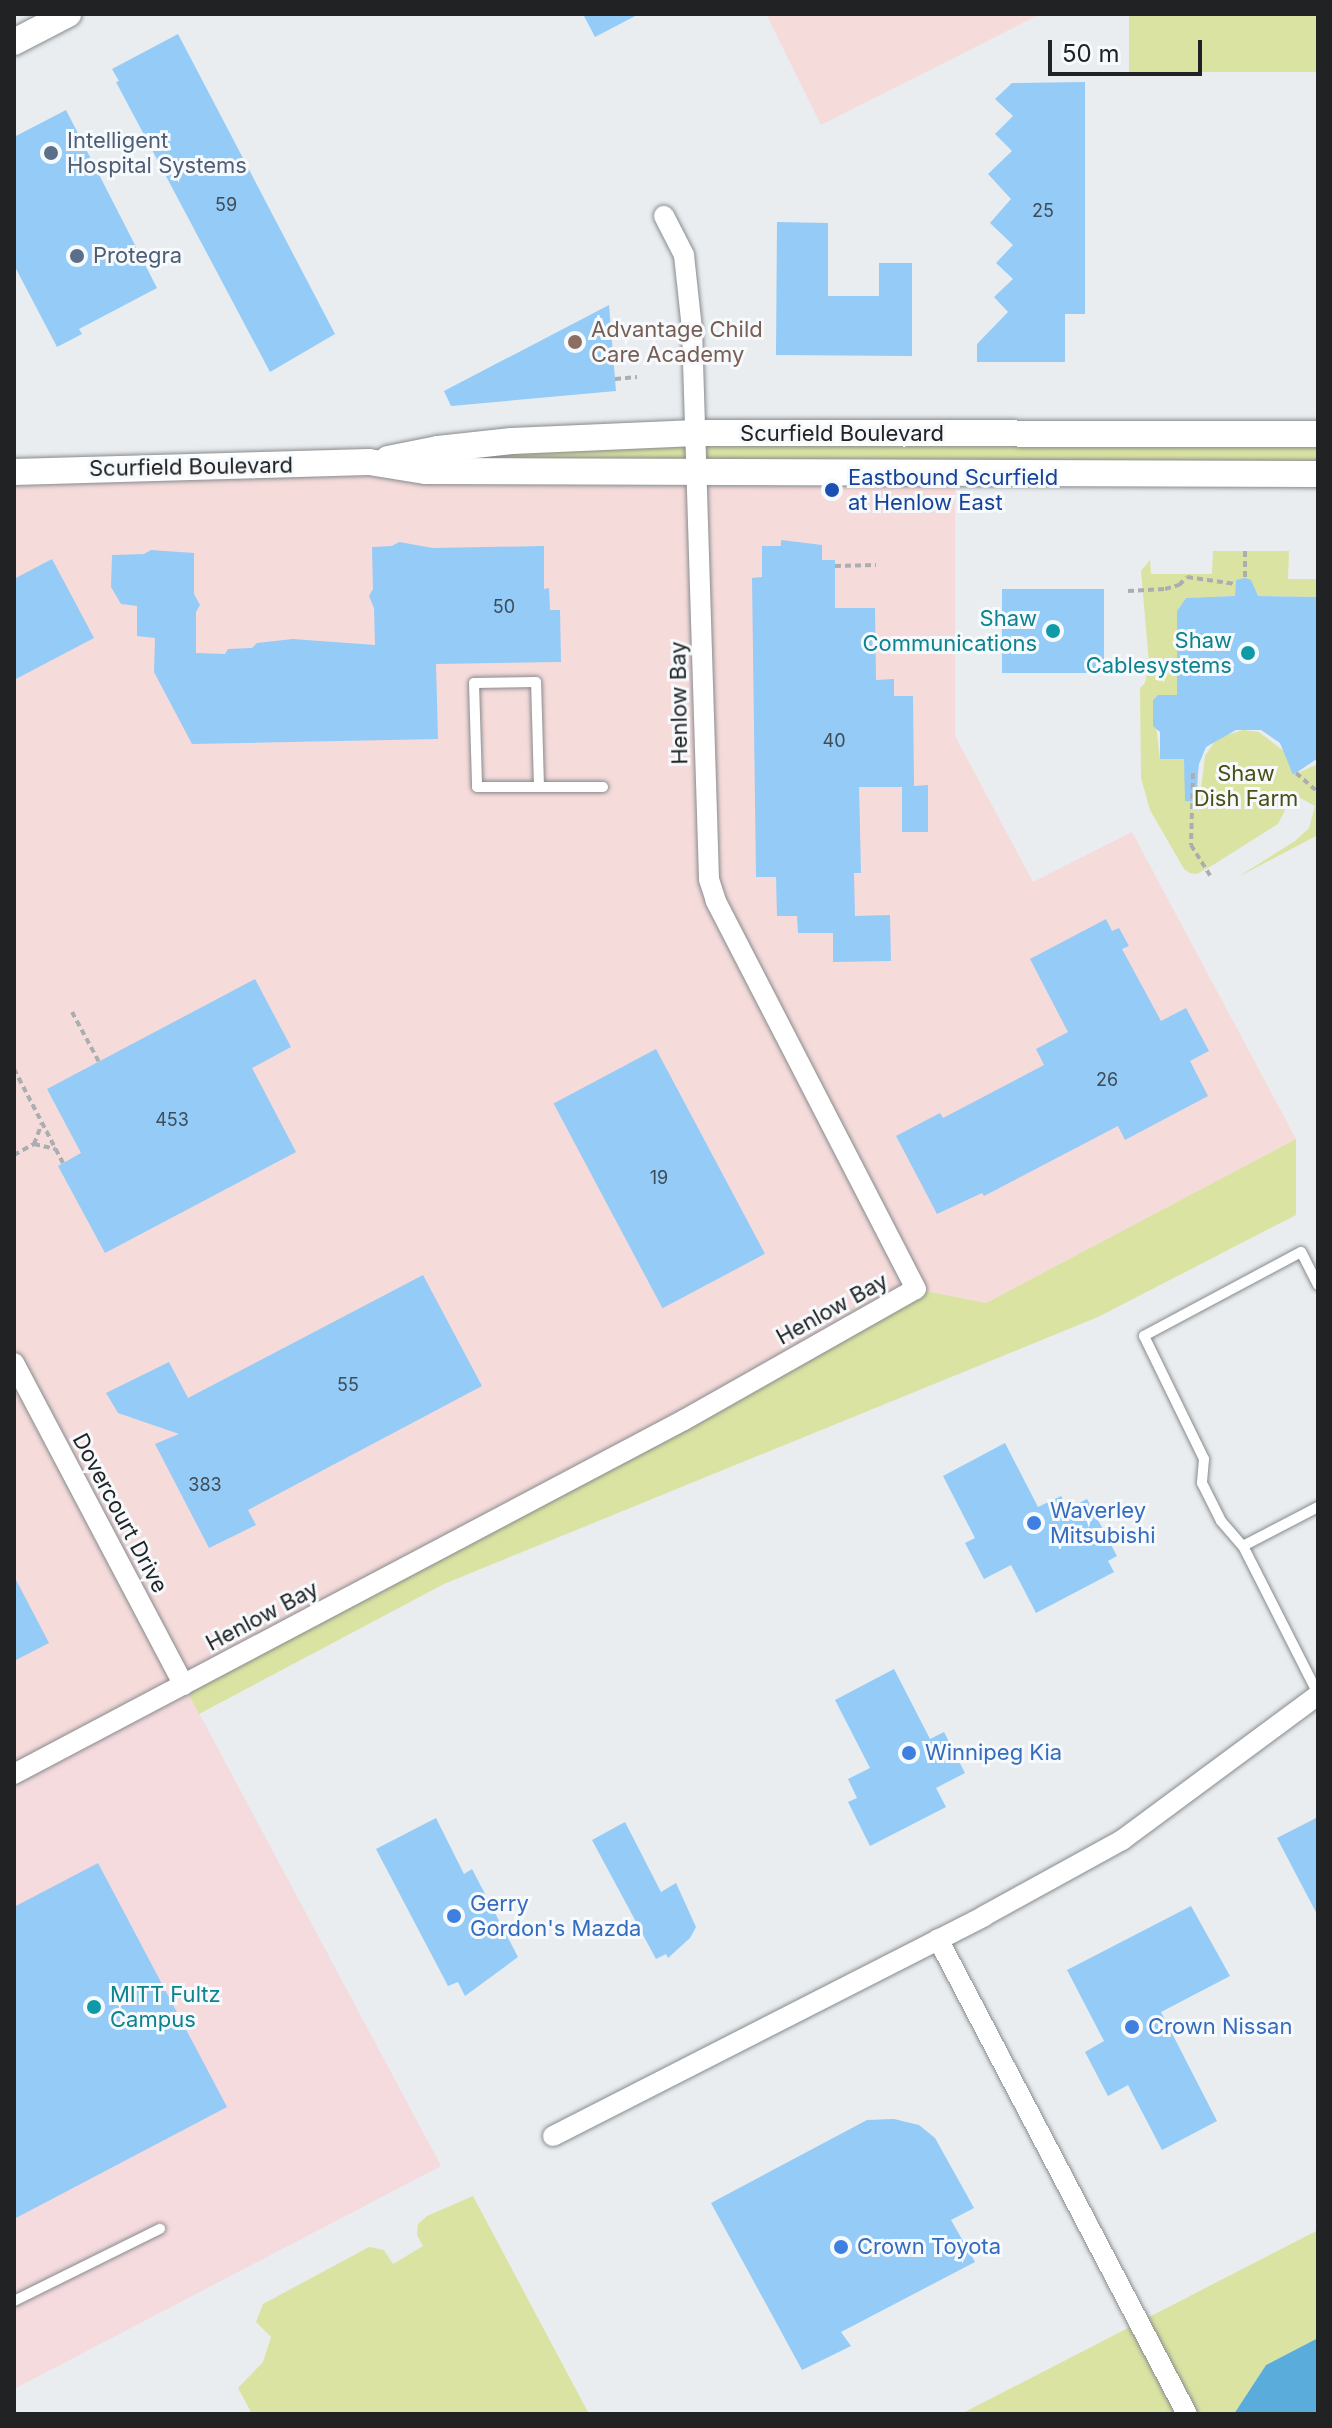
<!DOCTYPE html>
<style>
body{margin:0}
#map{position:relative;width:1332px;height:2428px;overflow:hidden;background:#e9edf0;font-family:Inter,sans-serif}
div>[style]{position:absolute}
.industrial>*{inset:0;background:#f6dbdb}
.education>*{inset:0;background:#f5dade}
.green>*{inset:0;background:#dbe3a2;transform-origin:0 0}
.water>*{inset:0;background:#5aacda}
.building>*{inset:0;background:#94cbf7;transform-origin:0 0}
.path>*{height:4px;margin-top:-2px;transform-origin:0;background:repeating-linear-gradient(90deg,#abaeb1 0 6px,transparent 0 10px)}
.roads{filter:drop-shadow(0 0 2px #878b8d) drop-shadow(0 0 2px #878b8d)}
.service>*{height:10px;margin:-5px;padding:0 5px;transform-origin:5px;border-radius:5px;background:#fff}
.minor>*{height:20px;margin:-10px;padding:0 10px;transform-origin:10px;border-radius:10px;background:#fff}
.tertiary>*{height:26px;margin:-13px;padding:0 13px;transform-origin:13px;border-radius:13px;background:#fff}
.dots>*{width:22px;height:22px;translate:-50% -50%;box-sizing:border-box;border:4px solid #f6fafd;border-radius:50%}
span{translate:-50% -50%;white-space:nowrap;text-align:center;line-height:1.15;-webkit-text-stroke:6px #f6fafd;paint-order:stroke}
.number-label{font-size:18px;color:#3e4c58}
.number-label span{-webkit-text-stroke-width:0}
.service-label{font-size:22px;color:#4e5e75}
.left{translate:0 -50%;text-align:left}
.education-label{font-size:22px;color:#785e54}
.street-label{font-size:22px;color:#212223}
.transit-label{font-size:22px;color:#164399}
.culture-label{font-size:22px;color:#0d838f}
.right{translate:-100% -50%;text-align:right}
.park-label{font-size:22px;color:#4b4f13}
.shop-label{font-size:22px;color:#366cbe}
.frame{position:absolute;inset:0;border:16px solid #212223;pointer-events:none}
.scale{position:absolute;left:1048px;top:40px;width:154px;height:36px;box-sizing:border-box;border:4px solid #212223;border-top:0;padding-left:10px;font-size:24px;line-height:28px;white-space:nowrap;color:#212223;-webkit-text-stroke:6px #f6fafd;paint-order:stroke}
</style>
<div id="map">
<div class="industrial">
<i style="clip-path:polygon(766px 14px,1041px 14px,821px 125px)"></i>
<i style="clip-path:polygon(14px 472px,955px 473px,955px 736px,1033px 882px,1132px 832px,1296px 1139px,986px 1303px,916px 1289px,14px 1774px)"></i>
</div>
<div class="education">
<i style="clip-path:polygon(184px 1685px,441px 2166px,14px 2389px,14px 1774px)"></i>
</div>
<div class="green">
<i style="left:1129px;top:14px;width:189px;height:58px"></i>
<i style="clip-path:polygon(1318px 434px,1318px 474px,426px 471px,438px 449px)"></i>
<i style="clip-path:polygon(1213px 551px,1289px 551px,1288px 579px,1318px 579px,1318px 597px,1254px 596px,1236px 584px,1235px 596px,1186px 598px,1177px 611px,1177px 695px,1158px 695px,1153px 700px,1160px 759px,1184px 759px,1184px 768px,1198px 776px,1198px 814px,1205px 756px,1217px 738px,1243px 730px,1259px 732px,1285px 752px,1293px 775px,1318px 764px,1318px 835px,1238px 877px,1295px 841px,1309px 828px,1315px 806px,1293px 794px,1278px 824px,1213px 865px,1197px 874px,1190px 873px,1184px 869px,1150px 810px,1141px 778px,1140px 688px,1145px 683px,1149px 663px,1141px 571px,1150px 560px,1151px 574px,1212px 574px)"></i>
<i style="clip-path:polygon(1296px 1139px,1296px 1215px,1098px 1317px,444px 1584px,199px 1714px,184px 1685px,916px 1289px,986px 1303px)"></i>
<i style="clip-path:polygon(473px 2196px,589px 2414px,252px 2414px,238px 2388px,263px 2362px,271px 2337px,256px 2322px,263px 2304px,369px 2247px,384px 2250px,393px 2264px,423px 2246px,417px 2235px,418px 2224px,427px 2216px)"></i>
<i style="clip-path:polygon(1318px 2230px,1318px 2338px,1266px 2365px,1234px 2414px,961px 2414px)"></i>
</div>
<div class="water">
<i style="clip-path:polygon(1318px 2338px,1318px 2414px,1234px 2414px,1266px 2365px)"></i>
</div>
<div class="building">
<i style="clip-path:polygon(583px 14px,639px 14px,595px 37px)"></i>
<i style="clip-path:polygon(178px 34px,335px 334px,270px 372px,116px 82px,119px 81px,112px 69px)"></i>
<i style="clip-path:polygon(1085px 82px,1085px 314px,1065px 314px,1065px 362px,977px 362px,977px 344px,1008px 312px,994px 297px,1013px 279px,996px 263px,1013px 245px,990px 223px,1011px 199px,988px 174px,1012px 151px,995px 134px,1013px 116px,995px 99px,1012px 83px)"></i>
<i style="clip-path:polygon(66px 110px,157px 288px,79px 329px,82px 334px,57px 347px,14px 265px,14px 137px)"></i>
<i style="clip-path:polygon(777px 222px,828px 223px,828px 296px,879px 296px,879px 263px,912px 263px,912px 356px,776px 355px)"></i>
<i style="clip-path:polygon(609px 305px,616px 391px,451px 406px,444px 391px)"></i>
<i style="clip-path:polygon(781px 540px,822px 545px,822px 560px,835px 560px,835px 608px,875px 608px,876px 680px,894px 679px,894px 696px,913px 696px,914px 786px,928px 785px,928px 832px,902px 832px,902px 787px,859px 787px,861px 873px,854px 873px,855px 916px,890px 915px,891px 961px,833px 962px,833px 933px,798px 933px,797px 916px,777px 916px,776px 877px,756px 877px,752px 578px,762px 577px,762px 546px,781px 546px)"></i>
<i style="clip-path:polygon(399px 542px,433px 548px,544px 546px,544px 589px,549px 588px,550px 610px,560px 610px,561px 662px,436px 664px,438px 739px,192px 744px,154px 672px,155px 638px,137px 636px,137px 606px,121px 604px,111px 587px,112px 555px,144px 554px,151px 550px,194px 553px,194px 594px,200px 605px,196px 612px,196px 653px,225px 654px,228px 649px,252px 648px,257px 643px,293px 639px,375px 645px,374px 608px,369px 596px,373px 589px,372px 547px,392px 546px)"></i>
<i style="clip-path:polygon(52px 559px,94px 638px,14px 680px,14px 579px)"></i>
<i style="clip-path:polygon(1245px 578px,1251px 580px,1258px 596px,1318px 597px,1318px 758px,1293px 775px,1280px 743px,1261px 730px,1236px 730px,1206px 747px,1199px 764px,1195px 802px,1185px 801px,1184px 759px,1160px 759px,1160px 732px,1153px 726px,1153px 700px,1158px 695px,1177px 695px,1177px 611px,1186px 598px,1235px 596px,1236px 580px)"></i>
<i style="left:1002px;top:589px;width:102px;height:84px"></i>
<i style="clip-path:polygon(1106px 919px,1112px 931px,1119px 928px,1129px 946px,1122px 949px,1161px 1021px,1186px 1008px,1209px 1051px,1190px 1061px,1208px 1096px,1125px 1140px,1118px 1126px,984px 1196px,982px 1193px,937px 1214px,896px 1136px,940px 1113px,943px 1118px,1044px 1065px,1036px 1049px,1068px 1032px,1030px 959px)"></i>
<i style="clip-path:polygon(255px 979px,291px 1047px,252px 1068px,296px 1152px,105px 1253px,58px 1166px,81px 1153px,47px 1089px)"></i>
<i style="left:656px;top:1049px;width:232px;height:116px;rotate:62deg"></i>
<i style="clip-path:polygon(423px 1275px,482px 1386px,248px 1510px,256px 1525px,209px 1548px,155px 1444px,179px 1434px,118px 1413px,106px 1393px,169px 1362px,188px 1398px)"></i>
<i style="clip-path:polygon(1005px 1443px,1038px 1507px,1061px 1496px,1068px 1509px,1087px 1499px,1117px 1556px,1108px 1561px,1114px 1572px,1036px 1613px,1011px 1565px,984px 1579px,965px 1543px,975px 1538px,943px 1476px)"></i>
<i style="clip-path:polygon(14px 1576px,49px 1643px,14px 1661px)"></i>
<i style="clip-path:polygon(894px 1669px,930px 1739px,944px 1732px,965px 1773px,936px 1788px,946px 1807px,870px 1846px,848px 1802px,857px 1798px,848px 1779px,870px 1768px,835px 1700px)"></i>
<i style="clip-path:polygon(1318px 1817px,1318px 1916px,1277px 1838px)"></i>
<i style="clip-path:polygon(436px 1818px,464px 1874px,472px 1869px,518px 1957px,465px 1996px,458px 1982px,448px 1986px,376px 1849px)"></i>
<i style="clip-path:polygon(625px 1822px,661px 1892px,676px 1883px,696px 1927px,690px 1938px,668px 1958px,666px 1954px,656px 1959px,592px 1840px)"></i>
<i style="clip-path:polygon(98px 1863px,227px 2107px,14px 2219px,14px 1907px)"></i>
<i style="clip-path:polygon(1191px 1906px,1230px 1976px,1161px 2012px,1217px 2121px,1162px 2150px,1128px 2085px,1108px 2096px,1085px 2052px,1104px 2041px,1067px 1970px)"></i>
<i style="clip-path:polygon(894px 2119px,919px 2125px,935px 2138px,974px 2208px,951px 2220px,975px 2262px,841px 2332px,851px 2346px,802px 2370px,711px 2203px,867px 2120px)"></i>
</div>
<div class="path">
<i style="left:615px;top:379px;width:22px;rotate:-5deg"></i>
<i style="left:1245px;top:551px;width:27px;rotate:90deg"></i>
<i style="left:835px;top:566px;width:41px;rotate:-1.4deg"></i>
<i style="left:1128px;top:591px;width:37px;rotate:-3deg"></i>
<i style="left:1165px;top:589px;width:15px;rotate:-16deg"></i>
<i style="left:1179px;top:585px;width:11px;rotate:-45deg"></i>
<i style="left:1187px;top:577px;width:49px;rotate:8.1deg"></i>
<i style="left:1193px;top:773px;width:72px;rotate:91.6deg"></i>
<i style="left:1191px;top:845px;width:36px;rotate:58deg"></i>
<i style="left:1296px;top:773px;width:29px;rotate:41deg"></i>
<i style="left:72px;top:1012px;width:57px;rotate:61.6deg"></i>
<i style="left:14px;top:1069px;width:106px;rotate:62.5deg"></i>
<i style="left:34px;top:1144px;width:22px;rotate:13deg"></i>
<i style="left:14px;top:1155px;width:23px;rotate:-29deg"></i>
<i style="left:34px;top:1144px;width:22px;rotate:-69deg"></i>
</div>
<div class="roads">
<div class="service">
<i style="left:539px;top:787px;width:105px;rotate:-91.6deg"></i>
<i style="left:536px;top:682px;width:62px;rotate:179.1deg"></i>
<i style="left:474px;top:683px;width:104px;rotate:88.3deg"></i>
<i style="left:477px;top:787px;width:126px"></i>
<i style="left:1318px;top:1285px;width:37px;rotate:-117deg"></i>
<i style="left:1301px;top:1252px;width:178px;rotate:151.9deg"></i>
<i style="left:1144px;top:1336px;width:137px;rotate:64deg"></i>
<i style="left:1204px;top:1459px;width:24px;rotate:95deg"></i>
<i style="left:1202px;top:1483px;width:42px;rotate:63.4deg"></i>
<i style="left:1221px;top:1521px;width:33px;rotate:49deg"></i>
<i style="left:1243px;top:1546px;width:166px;rotate:63.1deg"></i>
<i style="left:1243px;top:1546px;width:85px;rotate:-27.5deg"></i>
<i style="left:14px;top:2301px;width:163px;rotate:-26.3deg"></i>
</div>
<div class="minor">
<i style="left:14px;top:1363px;width:364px;rotate:62.2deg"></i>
<i style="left:14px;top:1774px;width:758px;rotate:-27.85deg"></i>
<i style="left:684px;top:1420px;width:266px;rotate:-29.5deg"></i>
<i style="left:916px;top:1289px;width:437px;rotate:-117.3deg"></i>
<i style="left:716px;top:901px;width:23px;rotate:-108deg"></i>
<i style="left:709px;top:879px;width:550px;rotate:-91.77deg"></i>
<i style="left:692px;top:329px;width:74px;rotate:-96.2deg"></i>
<i style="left:684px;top:255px;width:44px;rotate:-117.1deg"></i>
<i style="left:938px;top:1939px;width:536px;rotate:62.34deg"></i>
<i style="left:553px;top:2136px;width:484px;rotate:-27deg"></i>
<i style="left:984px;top:1916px;width:158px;rotate:-28.8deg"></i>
<i style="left:1122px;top:1840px;width:244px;rotate:-36.5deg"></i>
</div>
<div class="tertiary">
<i style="left:14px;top:42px;width:61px;rotate:-27.4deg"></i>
<i style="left:388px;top:459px;width:51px;rotate:-11.3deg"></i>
<i style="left:438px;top:449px;width:74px;rotate:-6.2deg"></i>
<i style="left:512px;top:441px;width:184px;rotate:-2.5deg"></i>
<i style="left:696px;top:433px;width:622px;rotate:0.09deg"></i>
<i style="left:14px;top:472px;width:355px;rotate:-1.6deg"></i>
<i style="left:369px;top:462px;width:58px;rotate:9deg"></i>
<i style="left:426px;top:471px;width:892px;rotate:0.19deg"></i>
</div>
</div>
<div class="dots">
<i style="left:51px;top:153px;background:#5c6f8a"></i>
<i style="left:77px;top:256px;background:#5c6f8a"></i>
<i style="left:575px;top:342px;background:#8d6e63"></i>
<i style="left:832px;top:490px;background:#1a4fb4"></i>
<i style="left:1053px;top:631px;background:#0f9aa8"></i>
<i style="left:1248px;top:653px;background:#0f9aa8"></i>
<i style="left:1034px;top:1523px;background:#3f7fe0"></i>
<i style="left:909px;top:1753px;background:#3f7fe0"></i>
<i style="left:454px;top:1916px;background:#3f7fe0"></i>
<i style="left:94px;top:2007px;background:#0f9aa8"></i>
<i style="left:1132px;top:2027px;background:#3f7fe0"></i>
<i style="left:841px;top:2247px;background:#3f7fe0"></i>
</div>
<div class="number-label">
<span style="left:226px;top:205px">59</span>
<span style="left:1043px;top:211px">25</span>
<span style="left:504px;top:607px">50</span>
<span style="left:834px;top:741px">40</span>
<span style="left:1107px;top:1080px">26</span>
<span style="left:172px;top:1120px">453</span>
<span style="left:659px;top:1178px">19</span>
<span style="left:348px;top:1385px">55</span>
<span style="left:205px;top:1485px">383</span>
</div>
<div class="service-label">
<span class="left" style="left:67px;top:153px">Intelligent<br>Hospital Systems</span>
<span class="left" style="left:93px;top:256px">Protegra</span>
</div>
<div class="education-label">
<span class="left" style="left:591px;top:342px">Advantage Child<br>Care Academy</span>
</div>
<div class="street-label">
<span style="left:842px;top:434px">Scurfield Boulevard</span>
<span style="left:191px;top:467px;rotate:-1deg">Scurfield Boulevard</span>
<span style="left:679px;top:703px;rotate:-91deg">Henlow Bay</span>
<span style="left:832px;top:1309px;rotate:-29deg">Henlow Bay</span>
<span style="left:120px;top:1513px;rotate:62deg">Dovercourt Drive</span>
<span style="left:262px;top:1616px;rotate:-28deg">Henlow Bay</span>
</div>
<div class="transit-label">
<span class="left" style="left:848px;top:490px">Eastbound Scurfield<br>at Henlow East</span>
</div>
<div class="culture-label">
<span class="right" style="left:1037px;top:631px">Shaw<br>Communications</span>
<span class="right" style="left:1232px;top:653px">Shaw<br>Cablesystems</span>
<span class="left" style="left:110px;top:2007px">MITT Fultz<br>Campus</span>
</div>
<div class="park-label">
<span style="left:1246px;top:786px">Shaw<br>Dish Farm</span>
</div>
<div class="shop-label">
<span class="left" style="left:1050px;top:1523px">Waverley<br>Mitsubishi</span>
<span class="left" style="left:925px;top:1753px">Winnipeg Kia</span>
<span class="left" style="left:470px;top:1916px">Gerry<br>Gordon's Mazda</span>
<span class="left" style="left:1148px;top:2027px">Crown Nissan</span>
<span class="left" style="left:857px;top:2247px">Crown Toyota</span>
</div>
<div class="frame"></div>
<div class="scale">50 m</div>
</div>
